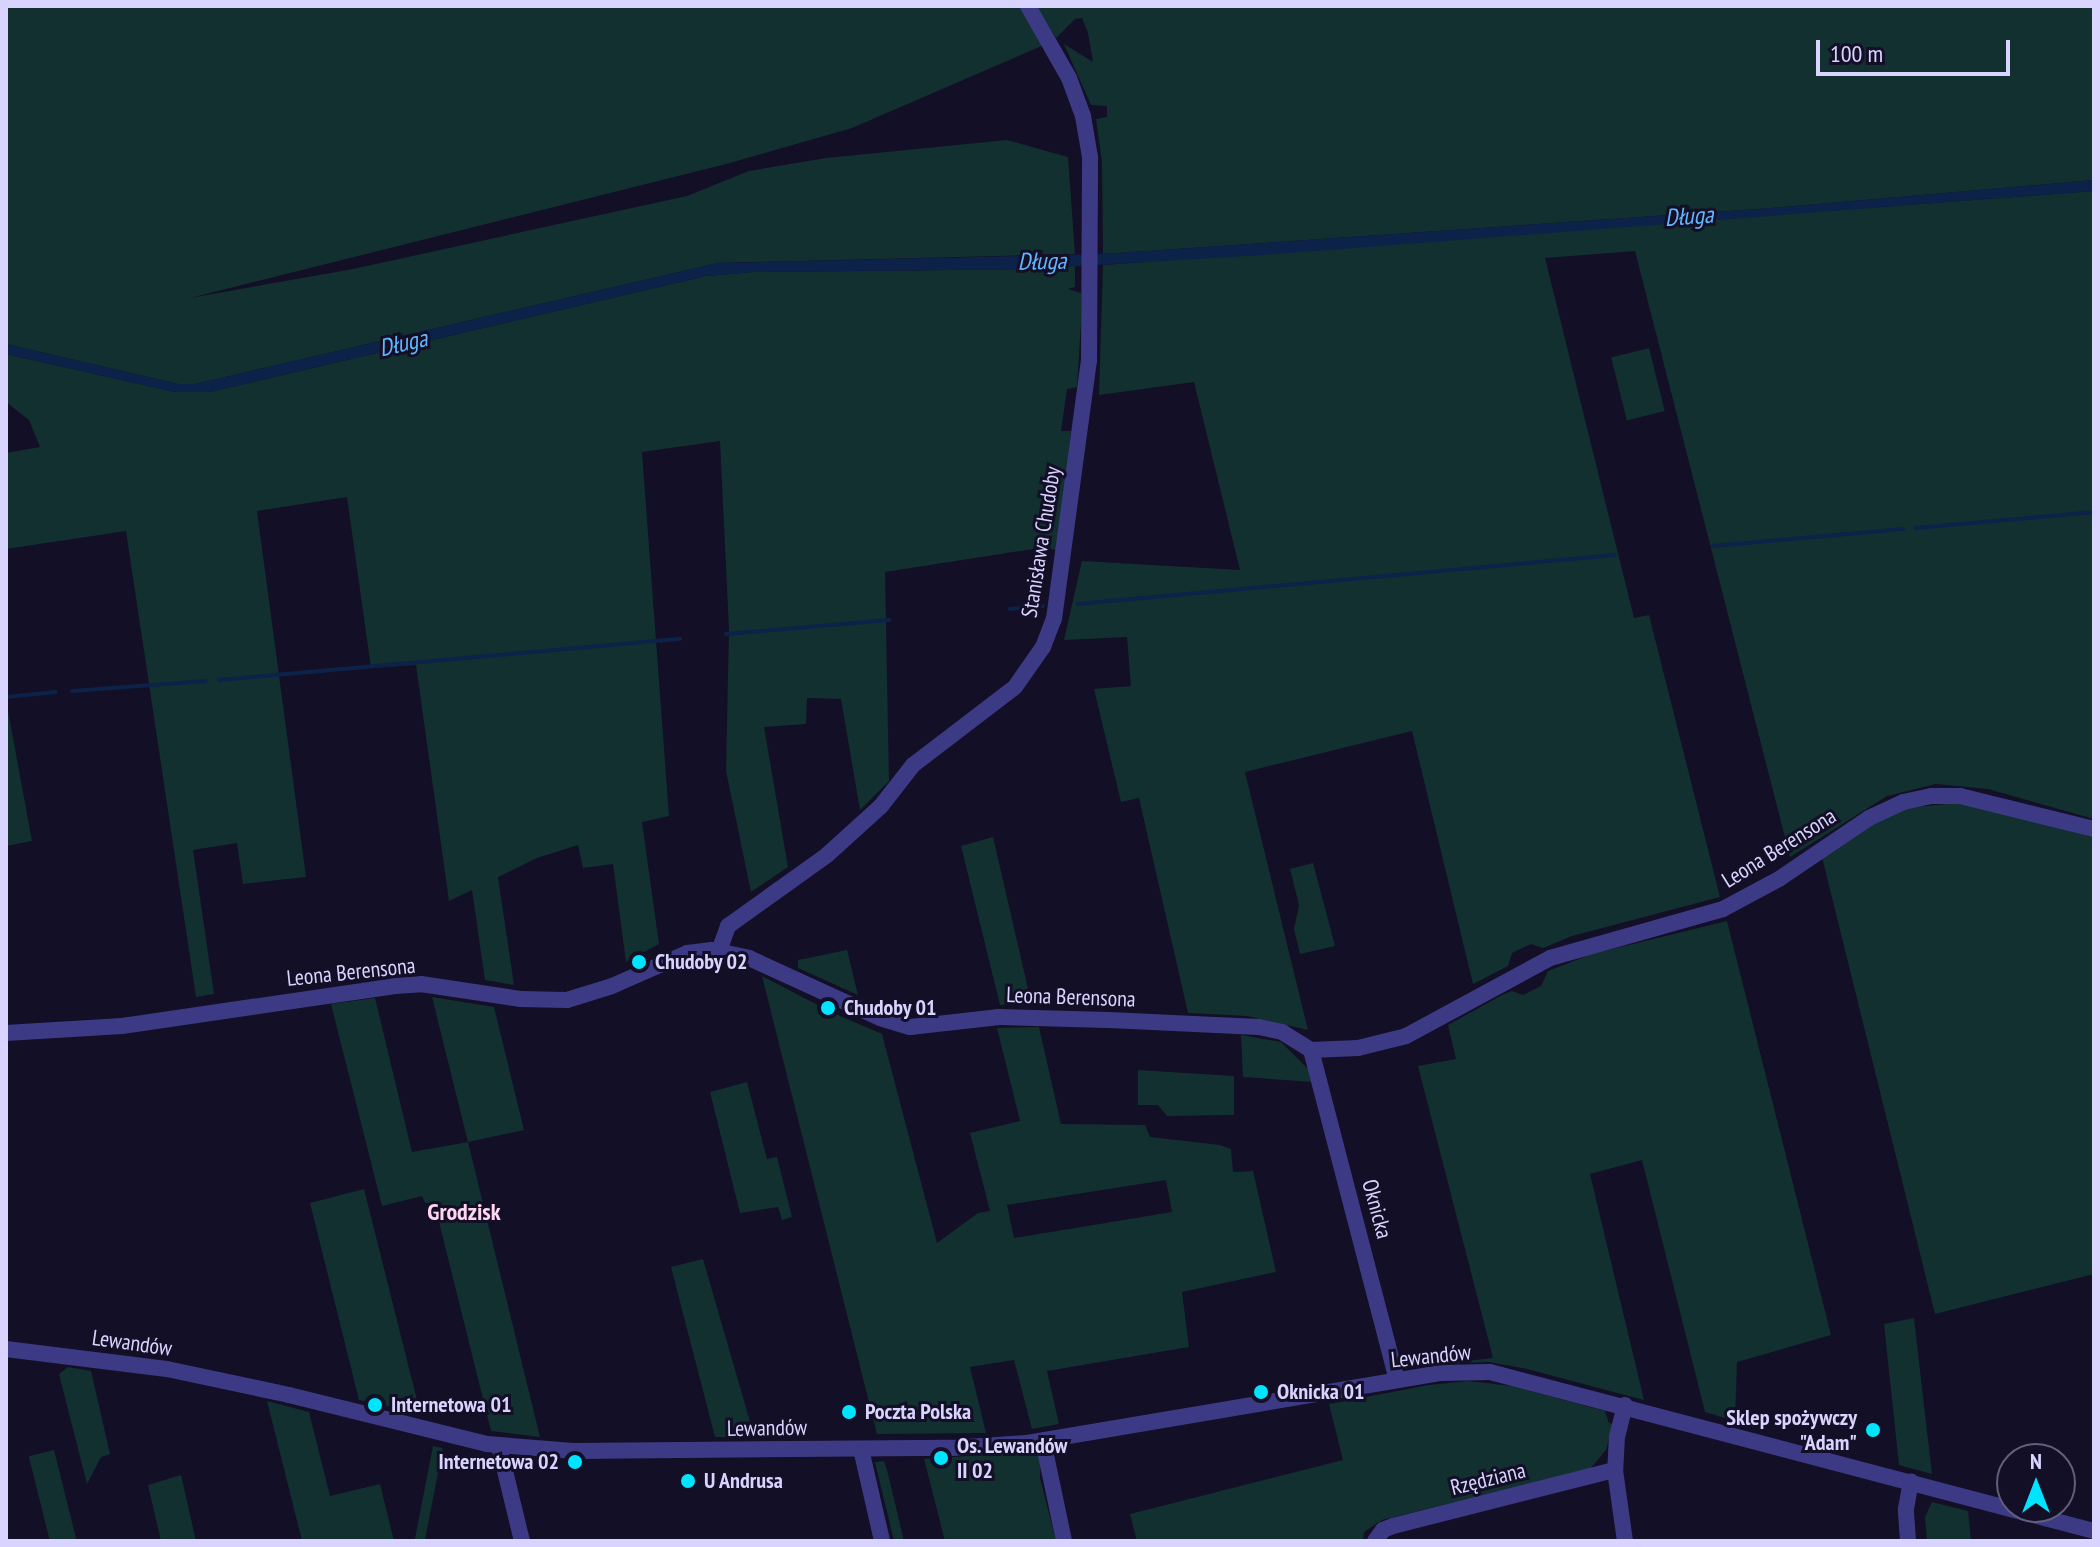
<!DOCTYPE html>
<meta charset="utf-8">
<style>
body{margin:0}
#map{position:relative;width:2100px;height:1547px;overflow:hidden;background:#130f26;font-family:"PT Sans Narrow",sans-serif}
div>[style]{position:absolute}
.green>*{inset:0;background:#12302f;transform-origin:0 0}
.water>*{inset:0;background:#0c2248}
.stream>*{height:4px;margin:-2px;padding:0 2px;transform-origin:2px;border-radius:2px;background:#0c2248}
.minor>*{height:16px;margin:-8px;padding:0 8px;transform-origin:8px;border-radius:8px;background:#3d3a85}
.dots>*{width:22px;height:22px;translate:-50% -50%;box-sizing:border-box;border:4px solid #130f26;border-radius:50%}
span{translate:-50% -50%;white-space:nowrap;text-align:center;line-height:1.15;-webkit-text-stroke:6px #130f26;paint-order:stroke}
.street-label{font-size:22px;color:#d9d4ff}
.poi-label{font-size:22px;color:#d9d4ff;font-weight:700}
.left{translate:0 -50%;text-align:left}
.right{translate:-100% -50%;text-align:right}
.water-label{font-size:24px;color:#62b6ff;font-style:italic}
.neighbourhood-label{font-size:24px;color:#ffd6f0;font-weight:700}
.frame{position:absolute;inset:0;border:8px solid #d9d4ff;pointer-events:none}
.north{position:absolute;left:1996px;top:1443px;width:80px;height:80px;box-sizing:border-box;background:#130f26;border:2px solid #625e7d;border-radius:50%;rotate:0deg;font-size:22px;font-weight:700;line-height:32px;text-align:center;color:#d9d4ff}
.north::after{content:'';display:block;margin:auto;width:28px;height:36px;background:#00e5ff;clip-path:polygon(50% 0,100% 100%,50% 72%,0 100%)}
.scale{position:absolute;left:1816px;top:40px;width:194px;height:36px;box-sizing:border-box;border:4px solid #d9d4ff;border-top:0;padding-left:10px;font-size:24px;line-height:28px;white-space:nowrap;color:#d9d4ff;-webkit-text-stroke:6px #130f26;paint-order:stroke}
</style>
<div id="map">
<div class="green">
<i style="clip-path:polygon(6px 6px,1019px 6px,1044px 45px,852px 128px,726px 164px,190px 298px,353px 269px,687px 196px,749px 171px,826px 158px,1007px 140px,1068px 157px,1075px 254px,718px 263px,195px 384px,178px 384px,6px 344px)"></i>
<i style="clip-path:polygon(1036px 6px,2094px 6px,2094px 180px,1772px 208px,1103px 254px,1102px 162px,1096px 119px,1107px 117px,1107px 106px,1091px 105px,1064px 44px,1093px 62px,1088px 33px,1082px 18px,1075px 19px,1056px 38px)"></i>
<i style="clip-path:polygon(2094px 191px,2094px 819px,1988px 789px,1936px 784px,1887px 796px,1790px 857px,1635px 251px,1545px 258px,1634px 618px,1649px 615px,1720px 897px,1572px 936px,1543px 948px,1531px 944px,1512px 953px,1508px 966px,1473px 984px,1412px 731px,1245px 772px,1308px 1030px,1247px 1016px,1188px 1013px,1139px 798px,1121px 802px,1094px 689px,1131px 686px,1127px 637px,1064px 640px,1082px 561px,1240px 570px,1194px 382px,1099px 395px,1103px 265px)"></i>
<i style="clip-path:polygon(1075px 265px,1075px 287px,1068px 289px,1081px 293px,1081px 322px,1077px 387px,1067px 389px,1061px 431px,1071px 431px,1058px 551px,1046px 547px,885px 572px,889px 781px,860px 810px,841px 699px,807px 698px,806px 724px,764px 727px,788px 867px,751px 892px,726px 771px,729px 629px,720px 441px,642px 452px,669px 816px,642px 822px,659px 944px,626px 962px,613px 864px,583px 868px,578px 845px,537px 858px,498px 877px,514px 985px,485px 980px,472px 890px,449px 901px,416px 665px,371px 668px,347px 497px,257px 511px,306px 877px,243px 884px,237px 843px,193px 850px,214px 994px,196px 997px,126px 531px,6px 549px,6px 453px,40px 447px,29px 420px,6px 402px,6px 354px,175px 392px,210px 392px,706px 276px,753px 272px,1031px 269px)"></i>
<i style="left:1649px;top:348px;width:65px;height:39px;rotate:76deg"></i>
<i style="clip-path:polygon(6px 700px,32px 841px,6px 846px)"></i>
<i style="clip-path:polygon(1958px 803px,2094px 836px,2094px 1274px,1935px 1314px,1822px 857px,1869px 826px,1904px 808px)"></i>
<i style="clip-path:polygon(993px 837px,1029px 993px,1022px 1005px,1000px 1005px,961px 846px)"></i>
<i style="clip-path:polygon(1313px 863px,1335px 946px,1300px 954px,1294px 929px,1299px 905px,1290px 869px)"></i>
<i style="clip-path:polygon(1727px 921px,1831px 1335px,1737px 1362px,1735px 1421px,1705px 1412px,1642px 1160px,1590px 1174px,1644px 1400px,1527px 1369px,1489px 1362px,1441px 1364px,1493px 1358px,1418px 1066px,1456px 1059px,1448px 1025px,1504px 994px,1512px 991px,1523px 995px,1541px 986px,1548px 971px,1592px 954px)"></i>
<i style="clip-path:polygon(847px 950px,858px 995px,798px 968px,798px 960px)"></i>
<i style="clip-path:polygon(evenodd,762px 976px,833px 1013px,882px 1034px,937px 1243px,978px 1213px,990px 1211px,970px 1133px,1020px 1121px,997px 1028px,1039px 1027px,1061px 1124px,1145px 1125px,1150px 1137px,1220px 1145px,1231px 1149px,1233px 1172px,1253px 1171px,1276px 1272px,1182px 1292px,1189px 1347px,1047px 1371px,1059px 1424px,1032px 1429px,1014px 1360px,970px 1367px,986px 1433px,877px 1434px,762px 976px,1166px 1180px,1172px 1212px,1014px 1238px,1007px 1205px,1166px 1180px)"></i>
<i style="clip-path:polygon(432px 997px,494px 1007px,524px 1130px,468px 1142px,540px 1437px,491px 1431px,434px 1202px,425px 1203px,422px 1196px,382px 1206px,331px 1004px,375px 998px,412px 1152px,468px 1142px)"></i>
<i style="clip-path:polygon(1241px 1035px,1281px 1042px,1309px 1070px,1313px 1082px,1243px 1077px)"></i>
<i style="clip-path:polygon(1138px 1070px,1234px 1076px,1234px 1115px,1167px 1116px,1158px 1105px,1138px 1105px)"></i>
<i style="clip-path:polygon(747px 1082px,767px 1159px,777px 1157px,792px 1217px,782px 1220px,778px 1207px,740px 1213px,710px 1092px)"></i>
<i style="clip-path:polygon(364px 1189px,418px 1404px,406px 1410px,359px 1400px,310px 1203px)"></i>
<i style="clip-path:polygon(703px 1259px,751px 1425px,748px 1437px,715px 1437px,671px 1267px)"></i>
<i style="clip-path:polygon(1914px 1318px,1923px 1397px,1932px 1474px,1899px 1465px,1884px 1324px)"></i>
<i style="clip-path:polygon(68px 1367px,91px 1371px,110px 1454px,101px 1457px,87px 1484px,59px 1374px)"></i>
<i style="clip-path:polygon(1468px 1381px,1512px 1386px,1605px 1411px,1609px 1423px,1613px 1424px,1606px 1450px,1590px 1469px,1382px 1520px,1364px 1532px,1363px 1541px,1137px 1541px,1130px 1514px,1343px 1460px,1329px 1404px,1429px 1385px)"></i>
<i style="clip-path:polygon(267px 1401px,309px 1412px,330px 1496px,380px 1484px,394px 1541px,302px 1541px)"></i>
<i style="left:433px;top:1446px;width:10px;height:98px;rotate:11deg"></i>
<i style="left:54px;top:1450px;width:94px;height:26px;rotate:76deg"></i>
<i style="clip-path:polygon(1041px 1451px,1040px 1478px,1056px 1541px,945px 1541px,924px 1459px)"></i>
<i style="clip-path:polygon(884px 1461px,887px 1470px,904px 1541px,894px 1541px,875px 1462px)"></i>
<i style="clip-path:polygon(181px 1475px,196px 1541px,161px 1541px,148px 1485px)"></i>
<i style="clip-path:polygon(1932px 1502px,1968px 1511px,1971px 1541px,1927px 1541px,1925px 1517px)"></i>
</div>
<div class="water">
<i style="clip-path:polygon(2094px 180px,2094px 191px,1263px 255px,1031px 269px,753px 272px,706px 276px,210px 392px,175px 392px,6px 354px,6px 344px,178px 384px,195px 384px,718px 263px,1103px 254px,1772px 208px)"></i>
</div>
<div class="stream">
<i style="left:1916px;top:528px;width:179px;rotate:-5.1deg"></i>
<i style="left:1713px;top:546px;width:191px;rotate:-5.1deg"></i>
<i style="left:1077px;top:604px;width:540px;rotate:-5.2deg"></i>
<i style="left:1010px;top:609px;width:33px;rotate:-5deg"></i>
<i style="left:726px;top:634px;width:164px;rotate:-4.9deg"></i>
<i style="left:219px;top:680px;width:463px;rotate:-5.1deg"></i>
<i style="left:72px;top:691px;width:134px;rotate:-4.3deg"></i>
<i style="left:6px;top:697px;width:50px;rotate:-5.7deg"></i>
</div>
<div class="minor">
<i style="left:719px;top:951px;width:27px;rotate:-70deg"></i>
<i style="left:728px;top:926px;width:122px;rotate:-35.6deg"></i>
<i style="left:827px;top:855px;width:73px;rotate:-42.2deg"></i>
<i style="left:881px;top:806px;width:52px;rotate:-52deg"></i>
<i style="left:913px;top:765px;width:128px;rotate:-37.4deg"></i>
<i style="left:1015px;top:687px;width:49px;rotate:-55deg"></i>
<i style="left:1043px;top:647px;width:30px;rotate:-69deg"></i>
<i style="left:1054px;top:619px;width:260px;rotate:-82.3deg"></i>
<i style="left:1089px;top:361px;width:204px;rotate:-89.7deg"></i>
<i style="left:1090px;top:157px;width:42px;rotate:-99.7deg"></i>
<i style="left:1083px;top:116px;width:40px;rotate:-110.2deg"></i>
<i style="left:1069px;top:78px;width:83px;rotate:-119.7deg"></i>
<i style="left:6px;top:1033px;width:116px;rotate:-3.5deg"></i>
<i style="left:122px;top:1026px;width:276px;rotate:-8.3deg"></i>
<i style="left:395px;top:986px;width:26px;rotate:-4deg"></i>
<i style="left:421px;top:984px;width:100px;rotate:8.6deg"></i>
<i style="left:520px;top:999px;width:47px;rotate:1.2deg"></i>
<i style="left:567px;top:1000px;width:47px;rotate:-17.3deg"></i>
<i style="left:612px;top:986px;width:82px;rotate:-23.7deg"></i>
<i style="left:687px;top:953px;width:25px;rotate:-7deg"></i>
<i style="left:712px;top:950px;width:38px;rotate:12deg"></i>
<i style="left:749px;top:958px;width:144px;rotate:24.6deg"></i>
<i style="left:880px;top:1018px;width:31px;rotate:17deg"></i>
<i style="left:910px;top:1027px;width:90px;rotate:-6.4deg"></i>
<i style="left:999px;top:1017px;width:110px;rotate:1.6deg"></i>
<i style="left:1109px;top:1020px;width:150px;rotate:2.7deg"></i>
<i style="left:1259px;top:1027px;width:24px;rotate:12deg"></i>
<i style="left:1282px;top:1032px;width:34px;rotate:32deg"></i>
<i style="left:1311px;top:1050px;width:47px;rotate:-2.4deg"></i>
<i style="left:1358px;top:1048px;width:49px;rotate:-14deg"></i>
<i style="left:1406px;top:1036px;width:164px;rotate:-28.4deg"></i>
<i style="left:1550px;top:958px;width:180px;rotate:-15.8deg"></i>
<i style="left:1723px;top:909px;width:64px;rotate:-28.2deg"></i>
<i style="left:1779px;top:879px;width:109px;rotate:-34.1deg"></i>
<i style="left:1869px;top:818px;width:38px;rotate:-25deg"></i>
<i style="left:1903px;top:802px;width:29px;rotate:-12deg"></i>
<i style="left:1931px;top:796px;width:29px"></i>
<i style="left:1960px;top:796px;width:138px;rotate:13.8deg"></i>
<i style="left:1311px;top:1050px;width:341px;rotate:75.4deg"></i>
<i style="left:6px;top:1349px;width:162px;rotate:7.1deg"></i>
<i style="left:167px;top:1369px;width:125px;rotate:12deg"></i>
<i style="left:289px;top:1395px;width:204px;rotate:13.9deg"></i>
<i style="left:487px;top:1444px;width:86px;rotate:4.7deg"></i>
<i style="left:573px;top:1451px;width:379px;rotate:-0.5deg"></i>
<i style="left:952px;top:1448px;width:75px;rotate:-3.8deg"></i>
<i style="left:1027px;top:1443px;width:420px;rotate:-9.6deg"></i>
<i style="left:1441px;top:1373px;width:49px;rotate:-1.2deg"></i>
<i style="left:1490px;top:1372px;width:625px;rotate:14.75deg"></i>
<i style="left:1625px;top:1405px;width:32px;rotate:104deg"></i>
<i style="left:1617px;top:1436px;width:34px;rotate:93deg"></i>
<i style="left:1615px;top:1470px;width:72px;rotate:82deg"></i>
<i style="left:1043px;top:1441px;width:102px;rotate:78.1deg"></i>
<i style="left:499px;top:1446px;width:98px;rotate:76.4deg"></i>
<i style="left:861px;top:1449px;width:94px;rotate:77.1deg"></i>
<i style="left:1375px;top:1541px;width:14px;rotate:-54deg"></i>
<i style="left:1383px;top:1530px;width:11px;rotate:-22deg"></i>
<i style="left:1393px;top:1526px;width:229px;rotate:-14.2deg"></i>
<i style="left:1908px;top:1541px;width:32px;rotate:-94deg"></i>
<i style="left:1906px;top:1509px;width:28px;rotate:-80deg"></i>
</div>
<div class="dots">
<i style="left:639px;top:962px;background:#00e5ff"></i>
<i style="left:828px;top:1008px;background:#00e5ff"></i>
<i style="left:1261px;top:1392px;background:#00e5ff"></i>
<i style="left:375px;top:1405px;background:#00e5ff"></i>
<i style="left:849px;top:1412px;background:#00e5ff"></i>
<i style="left:1873px;top:1430px;background:#00e5ff"></i>
<i style="left:941px;top:1458px;background:#00e5ff"></i>
<i style="left:575px;top:1462px;background:#00e5ff"></i>
<i style="left:688px;top:1481px;background:#00e5ff"></i>
</div>
<div class="street-label">
<span style="left:1041px;top:542px;rotate:-81deg">Stanisława Chudoby</span>
<span style="left:1779px;top:848px;rotate:-32deg">Leona Berensona</span>
<span style="left:351px;top:972px;rotate:-6deg">Leona Berensona</span>
<span style="left:1071px;top:997px;rotate:2deg">Leona Berensona</span>
<span style="left:1377px;top:1209px;rotate:75deg">Oknicka</span>
<span style="left:132px;top:1343px;rotate:8deg">Lewandów</span>
<span style="left:1431px;top:1356px;rotate:-6deg">Lewandów</span>
<span style="left:767px;top:1428px;rotate:-1deg">Lewandów</span>
<span style="left:1488px;top:1479px;rotate:-14deg">Rzędziana</span>
</div>
<div class="poi-label">
<span class="left" style="left:655px;top:962px">Chudoby 02</span>
<span class="left" style="left:844px;top:1008px">Chudoby 01</span>
<span class="left" style="left:1277px;top:1392px">Oknicka 01</span>
<span class="left" style="left:391px;top:1405px">Internetowa 01</span>
<span class="left" style="left:865px;top:1412px">Poczta Polska</span>
<span class="right" style="left:1857px;top:1430px">Sklep spożywczy<br>"Adam"</span>
<span class="left" style="left:957px;top:1458px">Os. Lewandów<br>II 02</span>
<span class="right" style="left:559px;top:1462px">Internetowa 02</span>
<span class="left" style="left:704px;top:1481px">U Andrusa</span>
</div>
<div class="water-label">
<span style="left:1689px;top:216px;rotate:-4deg">Długa</span>
<span style="left:1042px;top:261px;rotate:-1deg">Długa</span>
<span style="left:403px;top:343px;rotate:-13deg">Długa</span>
</div>
<div class="neighbourhood-label">
<span style="left:464px;top:1212px">Grodzisk</span>
</div>
<div class="frame"></div>
<div class="north">N</div>
<div class="scale">100 m</div>
</div>
